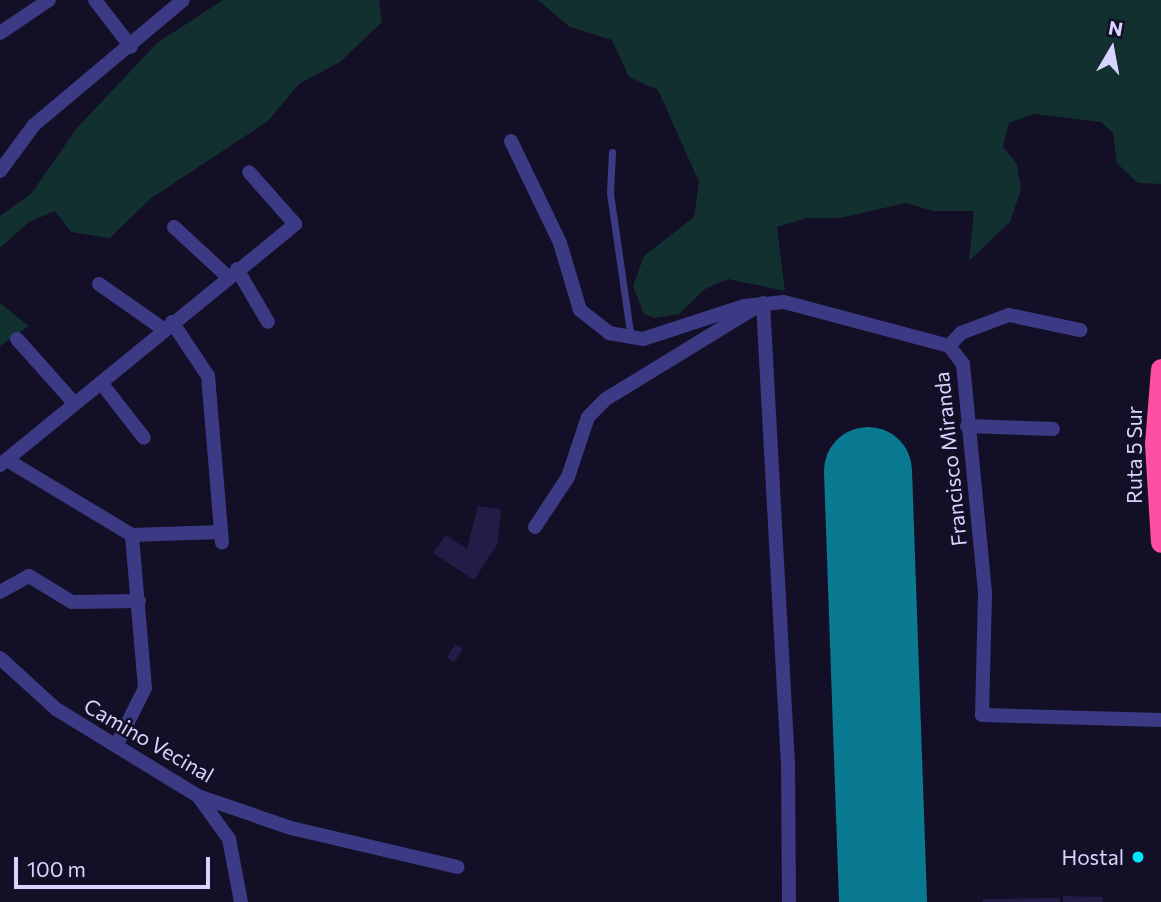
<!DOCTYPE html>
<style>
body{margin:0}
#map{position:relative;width:1161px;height:902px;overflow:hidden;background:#130f26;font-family:Commissioner,sans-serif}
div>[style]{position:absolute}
.green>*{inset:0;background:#12302f}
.runway>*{height:88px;margin:-44px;padding:0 44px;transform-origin:44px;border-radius:44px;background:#0a7a92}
.building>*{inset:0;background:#241b47}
.lane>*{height:7px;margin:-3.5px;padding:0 3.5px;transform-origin:3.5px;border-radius:3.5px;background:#3d3a85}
.street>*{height:14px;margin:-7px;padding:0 7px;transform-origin:7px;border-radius:7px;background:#3d3a85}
.highway>*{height:21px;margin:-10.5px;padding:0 10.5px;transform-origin:10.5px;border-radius:10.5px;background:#ff4fa3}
.dots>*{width:19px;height:19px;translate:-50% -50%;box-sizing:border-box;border:4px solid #130f26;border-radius:50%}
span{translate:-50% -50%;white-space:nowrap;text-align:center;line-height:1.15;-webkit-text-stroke:5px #130f26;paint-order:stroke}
.street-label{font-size:21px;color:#d9d4ff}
.poi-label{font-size:21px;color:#d9d4ff}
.right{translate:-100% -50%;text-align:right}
.north{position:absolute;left:1077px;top:14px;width:70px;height:70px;-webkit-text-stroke:5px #130f26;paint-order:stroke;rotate:10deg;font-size:19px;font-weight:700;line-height:28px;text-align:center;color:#d9d4ff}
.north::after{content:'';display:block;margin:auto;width:24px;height:32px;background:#d9d4ff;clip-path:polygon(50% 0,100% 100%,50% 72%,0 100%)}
.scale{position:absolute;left:14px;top:857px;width:196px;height:32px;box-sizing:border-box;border:4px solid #d9d4ff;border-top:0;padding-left:9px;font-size:21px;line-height:24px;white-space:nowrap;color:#d9d4ff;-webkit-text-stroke:5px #130f26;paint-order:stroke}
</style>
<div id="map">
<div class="green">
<i style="clip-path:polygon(223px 0,379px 0,382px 22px,340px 62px,299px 84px,268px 121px,150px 199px,110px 238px,71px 232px,55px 211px,29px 222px,0 248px,0 216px,32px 193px,76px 129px,157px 43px)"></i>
<i style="clip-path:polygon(538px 0,1161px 0,1161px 184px,1138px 183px,1127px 173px,1117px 163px,1113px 133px,1101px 122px,1034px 114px,1009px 123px,1003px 147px,1017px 164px,1021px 190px,1010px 222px,969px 261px,974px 211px,933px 211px,906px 203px,840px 218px,807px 218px,777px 227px,785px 291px,728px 279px,705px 289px,679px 314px,654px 318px,644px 314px,633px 286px,644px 256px,694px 217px,699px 182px,658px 90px,629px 77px,612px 40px,570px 27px)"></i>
<i style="clip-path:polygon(0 303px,29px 326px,0 346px)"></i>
</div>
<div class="runway">
<i style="left:868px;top:471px;width:431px;rotate:88deg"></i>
</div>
<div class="building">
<i style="clip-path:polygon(478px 506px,501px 509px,498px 543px,474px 580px,433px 553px,446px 535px,467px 549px)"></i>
<i style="clip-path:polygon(455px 644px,463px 649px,454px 662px,447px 658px)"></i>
<i style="clip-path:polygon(1063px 896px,1103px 897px,1103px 902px,1063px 902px)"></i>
<i style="clip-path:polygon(1060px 898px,1060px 902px,983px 902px,983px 899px)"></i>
</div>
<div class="lane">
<i style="left:612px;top:152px;width:41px;rotate:92.8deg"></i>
<i style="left:610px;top:193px;width:147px;rotate:81.8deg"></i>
</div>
<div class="street">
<i style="left:95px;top:0;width:59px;rotate:52.5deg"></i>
<i style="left:0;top:33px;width:59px;rotate:-34deg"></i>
<i style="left:511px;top:141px;width:113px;rotate:64.3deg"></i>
<i style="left:560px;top:243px;width:70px;rotate:73.4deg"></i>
<i style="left:580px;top:310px;width:37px;rotate:38deg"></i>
<i style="left:609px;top:333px;width:35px;rotate:10deg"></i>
<i style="left:643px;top:339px;width:106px;rotate:-18.1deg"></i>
<i style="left:744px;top:306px;width:40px;rotate:-5.7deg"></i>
<i style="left:784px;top:302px;width:171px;rotate:14.9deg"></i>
<i style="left:949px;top:346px;width:23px;rotate:52deg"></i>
<i style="left:963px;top:364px;width:230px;rotate:84.5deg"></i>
<i style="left:985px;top:593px;width:122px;rotate:91.4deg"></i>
<i style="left:982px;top:715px;width:179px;rotate:1.6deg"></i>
<i style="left:0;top:171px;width:57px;rotate:-53.5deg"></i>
<i style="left:34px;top:125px;width:194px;rotate:-40deg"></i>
<i style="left:174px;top:227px;width:72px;rotate:42.8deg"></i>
<i style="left:237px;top:269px;width:61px;rotate:59.7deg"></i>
<i style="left:99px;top:284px;width:78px;rotate:35.1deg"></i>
<i style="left:763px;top:303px;width:461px;rotate:86.9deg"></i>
<i style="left:788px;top:763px;width:139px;rotate:89.6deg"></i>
<i style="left:172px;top:322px;width:65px;rotate:56.3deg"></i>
<i style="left:208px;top:376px;width:167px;rotate:85.2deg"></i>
<i style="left:17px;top:339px;width:87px;rotate:48.3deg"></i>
<i style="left:949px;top:346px;width:18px;rotate:-47deg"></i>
<i style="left:961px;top:333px;width:51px;rotate:-20.6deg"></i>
<i style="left:1009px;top:315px;width:73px;rotate:11.9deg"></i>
<i style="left:102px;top:384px;width:68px;rotate:52.1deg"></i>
<i style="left:967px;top:426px;width:86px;rotate:2deg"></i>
<i style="left:7px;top:460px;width:146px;rotate:31deg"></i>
<i style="left:132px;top:535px;width:89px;rotate:-1.9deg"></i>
<i style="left:0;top:465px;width:381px;rotate:-39.2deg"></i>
<i style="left:295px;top:224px;width:69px;rotate:-131.5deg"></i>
<i style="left:535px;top:527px;width:60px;rotate:-56.6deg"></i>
<i style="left:568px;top:477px;width:63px;rotate:-71.6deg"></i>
<i style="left:588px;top:417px;width:25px;rotate:-45deg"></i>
<i style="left:606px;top:399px;width:182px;rotate:-31.5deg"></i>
<i style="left:0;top:592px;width:33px;rotate:-29deg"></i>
<i style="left:29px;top:576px;width:50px;rotate:31.2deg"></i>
<i style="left:72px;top:602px;width:67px;rotate:-0.9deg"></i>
<i style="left:0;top:658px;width:76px;rotate:42.3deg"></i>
<i style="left:56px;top:709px;width:167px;rotate:31.5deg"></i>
<i style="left:198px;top:796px;width:98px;rotate:19deg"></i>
<i style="left:291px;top:828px;width:171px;rotate:13.2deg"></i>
<i style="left:116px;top:746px;width:65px;rotate:-63.4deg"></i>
<i style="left:145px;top:688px;width:154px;rotate:-94.9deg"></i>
<i style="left:198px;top:796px;width:53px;rotate:54.2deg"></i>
<i style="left:229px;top:839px;width:64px;rotate:79.2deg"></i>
</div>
<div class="highway">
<i style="left:1161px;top:369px;width:75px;rotate:94.6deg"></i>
<i style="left:1155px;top:444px;width:98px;rotate:86.5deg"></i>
</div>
<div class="dots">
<i style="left:1138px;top:857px;background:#00e5ff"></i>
</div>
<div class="street-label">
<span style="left:1134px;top:455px;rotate:-90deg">Ruta 5 Sur</span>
<span style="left:950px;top:459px;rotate:-96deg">Francisco Miranda</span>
<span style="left:149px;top:740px;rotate:30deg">Camino Vecinal</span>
</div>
<div class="poi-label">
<span class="right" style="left:1124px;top:857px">Hostal</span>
</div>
<div class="north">N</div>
<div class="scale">100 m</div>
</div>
